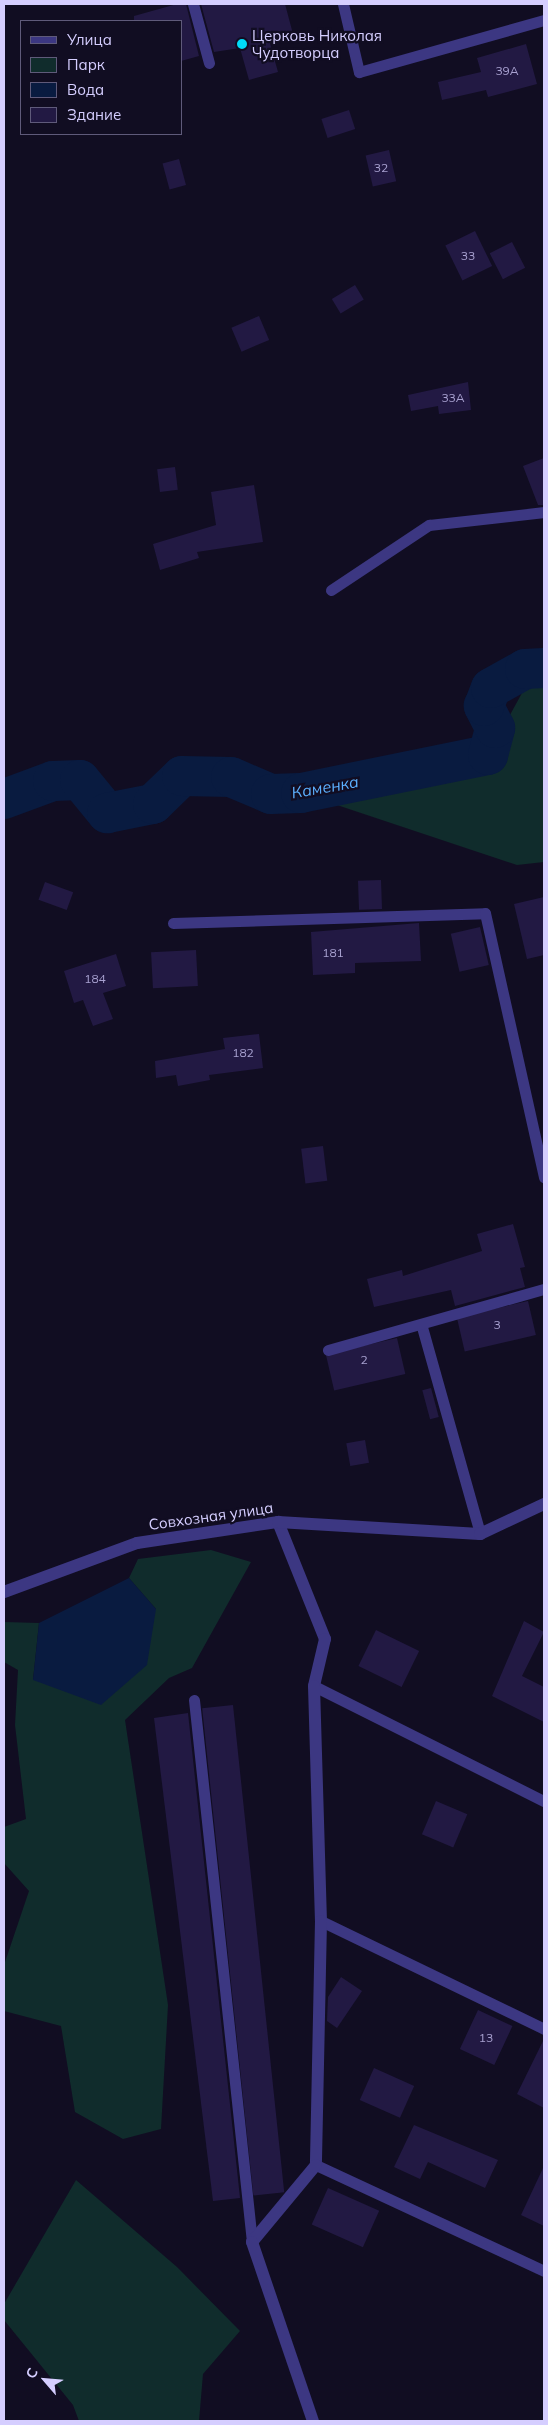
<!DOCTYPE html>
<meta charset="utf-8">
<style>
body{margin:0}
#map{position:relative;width:548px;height:2425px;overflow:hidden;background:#110d22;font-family:Mulish,sans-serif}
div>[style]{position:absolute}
.green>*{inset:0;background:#102c2c}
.water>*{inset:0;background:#091b40}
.river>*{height:40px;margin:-20px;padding:0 20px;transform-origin:20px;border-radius:20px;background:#091b40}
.building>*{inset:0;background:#221943;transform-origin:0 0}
.lane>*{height:11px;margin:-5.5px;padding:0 5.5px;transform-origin:5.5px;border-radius:5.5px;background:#3c3782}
.street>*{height:12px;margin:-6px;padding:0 6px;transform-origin:6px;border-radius:6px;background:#3c3782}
.dots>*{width:14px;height:14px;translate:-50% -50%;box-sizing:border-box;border:2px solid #110d22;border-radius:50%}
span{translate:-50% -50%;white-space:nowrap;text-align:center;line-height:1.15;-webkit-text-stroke:4.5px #110d22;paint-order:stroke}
.number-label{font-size:12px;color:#a8a1d0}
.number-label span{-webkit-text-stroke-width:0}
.poi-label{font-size:15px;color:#d5ceff}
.left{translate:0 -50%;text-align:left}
.street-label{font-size:15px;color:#d5ceff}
.water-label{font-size:16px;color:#5cb0ff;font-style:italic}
.frame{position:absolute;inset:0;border:5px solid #d5ceff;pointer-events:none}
.legend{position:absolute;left:20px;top:20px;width:162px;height:115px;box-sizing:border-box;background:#110d22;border:1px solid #5f5a7a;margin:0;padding:6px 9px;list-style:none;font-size:15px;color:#d5ceff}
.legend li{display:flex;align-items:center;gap:10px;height:25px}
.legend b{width:25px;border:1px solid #5f5a7a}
.north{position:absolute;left:20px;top:2355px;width:50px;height:50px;-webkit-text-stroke:4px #110d22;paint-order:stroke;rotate:297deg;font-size:14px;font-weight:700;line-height:20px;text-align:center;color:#d5ceff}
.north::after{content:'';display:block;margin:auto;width:18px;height:22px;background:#d5ceff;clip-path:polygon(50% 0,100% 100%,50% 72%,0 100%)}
</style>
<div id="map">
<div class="green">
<i style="clip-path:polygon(544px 653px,544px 862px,517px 865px,301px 793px,488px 755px)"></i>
<i style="clip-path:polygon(211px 1550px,251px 1562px,192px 1668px,169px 1678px,125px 1720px,168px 2005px,161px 2129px,123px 2139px,75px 2112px,61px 2026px,4px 2011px,4px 1965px,29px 1891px,4px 1863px,4px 1827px,26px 1819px,15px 1725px,18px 1670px,4px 1662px,4px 1622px,39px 1623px,33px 1680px,156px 1609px,129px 1578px,138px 1559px)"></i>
<i style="clip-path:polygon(76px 2180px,177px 2267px,240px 2331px,203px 2374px,199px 2421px,79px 2421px,73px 2405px,4px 2320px,4px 2304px)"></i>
</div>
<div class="water">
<i style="clip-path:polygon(129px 1578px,156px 1609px,147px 1665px,101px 1705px,33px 1680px,39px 1623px)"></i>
</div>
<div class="river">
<i style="left:4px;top:799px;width:52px;rotate:-20.2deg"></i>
<i style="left:53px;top:781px;width:27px;rotate:-2deg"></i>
<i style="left:80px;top:780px;width:43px;rotate:50.7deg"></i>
<i style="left:107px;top:813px;width:47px;rotate:-11.1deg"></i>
<i style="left:153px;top:804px;width:40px;rotate:-44deg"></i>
<i style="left:182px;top:776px;width:49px;rotate:1.2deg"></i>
<i style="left:231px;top:777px;width:43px;rotate:23deg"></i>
<i style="left:271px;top:794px;width:30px;rotate:-2deg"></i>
<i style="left:301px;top:793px;width:191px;rotate:-11.5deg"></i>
<i style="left:488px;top:755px;width:28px;rotate:-75deg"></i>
<i style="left:495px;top:728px;width:25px;rotate:-117deg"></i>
<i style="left:484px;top:706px;width:19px;rotate:-69deg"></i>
<i style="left:491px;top:688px;width:39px;rotate:-29deg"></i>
<i style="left:525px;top:669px;width:19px;rotate:-3deg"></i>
</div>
<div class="building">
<i style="clip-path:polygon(177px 4px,186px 4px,199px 56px,181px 61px,181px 21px,134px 21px,134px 16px)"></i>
<i style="clip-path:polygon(201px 4px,285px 4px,293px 34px,269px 40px,278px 72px,249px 80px,240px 48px,214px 52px)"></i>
<i style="clip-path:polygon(526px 44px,537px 84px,488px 97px,486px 90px,442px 100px,438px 82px,481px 72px,477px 58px)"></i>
<i style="left:349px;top:110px;width:20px;height:29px;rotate:72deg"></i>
<i style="left:389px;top:150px;width:32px;height:24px;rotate:77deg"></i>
<i style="left:179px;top:159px;width:27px;height:17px;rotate:75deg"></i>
<i style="left:475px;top:231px;width:39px;height:33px;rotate:64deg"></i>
<i style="left:512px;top:242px;width:29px;height:25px;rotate:63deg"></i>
<i style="left:355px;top:285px;width:17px;height:27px;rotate:59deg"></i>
<i style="left:259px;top:316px;width:26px;height:30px;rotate:67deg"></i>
<i style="clip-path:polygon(468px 382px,471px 410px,439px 414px,438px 406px,411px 411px,408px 395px)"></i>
<i style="clip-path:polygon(544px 458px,544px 505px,538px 505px,523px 466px)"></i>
<i style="left:175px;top:467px;width:23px;height:18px;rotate:83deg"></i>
<i style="clip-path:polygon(254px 485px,263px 542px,197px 552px,199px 558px,160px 570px,153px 544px,216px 525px,211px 492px)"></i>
<i style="left:381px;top:880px;width:29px;height:23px;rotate:88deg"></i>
<i style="left:45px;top:882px;width:30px;height:19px;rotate:20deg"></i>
<i style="clip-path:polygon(544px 897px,544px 955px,527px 959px,514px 904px)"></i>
<i style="clip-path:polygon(419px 923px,421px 961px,355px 963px,355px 973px,313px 975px,311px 932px)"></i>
<i style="left:480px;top:927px;width:39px;height:30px;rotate:77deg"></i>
<i style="left:196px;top:950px;width:36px;height:45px;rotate:87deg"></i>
<i style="clip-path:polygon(116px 954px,126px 986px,103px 993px,113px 1019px,93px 1026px,83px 1000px,74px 1003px,64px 971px)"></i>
<i style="clip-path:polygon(259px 1034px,263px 1068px,209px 1075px,210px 1080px,178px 1086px,176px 1075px,156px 1078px,155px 1061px,225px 1049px,223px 1038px)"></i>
<i style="left:323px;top:1146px;width:35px;height:22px;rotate:83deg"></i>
<i style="clip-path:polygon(513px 1224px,525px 1267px,520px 1268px,525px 1287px,455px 1306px,451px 1290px,374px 1307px,367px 1279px,402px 1270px,403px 1276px,482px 1251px,477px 1234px)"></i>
<i style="left:528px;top:1301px;width:35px;height:73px;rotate:77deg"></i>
<i style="left:397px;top:1338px;width:37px;height:73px;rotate:77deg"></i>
<i style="left:431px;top:1388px;width:30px;height:9px;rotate:75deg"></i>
<i style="left:365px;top:1440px;width:23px;height:19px;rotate:80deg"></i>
<i style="clip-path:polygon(524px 1621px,544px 1632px,522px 1676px,544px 1687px,544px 1722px,492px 1696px)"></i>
<i style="left:376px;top:1630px;width:48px;height:40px;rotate:26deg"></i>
<i style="left:233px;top:1705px;width:490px;height:31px;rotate:84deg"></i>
<i style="clip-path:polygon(188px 1713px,240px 2198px,213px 2201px,154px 1718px)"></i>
<i style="left:436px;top:1801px;width:34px;height:36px;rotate:23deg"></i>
<i style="clip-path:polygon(341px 1977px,362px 1991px,337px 2028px,327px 2021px,328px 1997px)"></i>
<i style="left:478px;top:2010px;width:38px;height:43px;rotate:25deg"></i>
<i style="clip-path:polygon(544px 2039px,544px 2108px,517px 2094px)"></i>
<i style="left:374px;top:2068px;width:44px;height:35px;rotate:24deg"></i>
<i style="clip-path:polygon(414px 2125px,498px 2160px,485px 2188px,428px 2162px,420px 2179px,394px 2167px)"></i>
<i style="clip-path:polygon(544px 2166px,544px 2226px,521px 2215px)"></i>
<i style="left:328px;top:2188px;width:56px;height:40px;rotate:24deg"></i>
</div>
<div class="lane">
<i style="left:193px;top:4px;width:61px;rotate:74.8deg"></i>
<i style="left:343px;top:4px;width:70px;rotate:76.8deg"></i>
<i style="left:359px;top:72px;width:192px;rotate:-15.7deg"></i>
<i style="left:331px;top:590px;width:118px;rotate:-33.6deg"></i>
<i style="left:429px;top:525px;width:116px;rotate:-6.4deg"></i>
<i style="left:173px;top:923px;width:312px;rotate:-1.8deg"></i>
<i style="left:485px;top:913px;width:271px;rotate:77.4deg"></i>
<i style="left:422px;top:1327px;width:215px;rotate:74.3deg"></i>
<i style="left:328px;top:1350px;width:224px;rotate:-15.8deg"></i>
<i style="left:314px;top:1686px;width:257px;rotate:26.6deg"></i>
<i style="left:194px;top:1700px;width:545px;rotate:83.89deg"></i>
<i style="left:321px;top:1921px;width:248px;rotate:25.8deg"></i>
<i style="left:316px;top:2165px;width:251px;rotate:24.9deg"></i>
</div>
<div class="street">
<i style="left:278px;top:1522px;width:126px;rotate:68.1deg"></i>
<i style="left:325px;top:1639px;width:48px;rotate:103.2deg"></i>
<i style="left:314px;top:1686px;width:235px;rotate:88.3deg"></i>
<i style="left:321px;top:1921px;width:244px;rotate:91.2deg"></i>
<i style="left:316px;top:2165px;width:100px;rotate:129.7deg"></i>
<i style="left:252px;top:2242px;width:189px;rotate:71.2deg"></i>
<i style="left:4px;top:1592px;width:142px;rotate:-20.2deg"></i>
<i style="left:137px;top:1543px;width:143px;rotate:-8.5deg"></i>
<i style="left:278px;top:1522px;width:202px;rotate:3.4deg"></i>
<i style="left:480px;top:1534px;width:71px;rotate:-25.1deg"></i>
</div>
<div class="dots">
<i style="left:242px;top:44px;background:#00dbf9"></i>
</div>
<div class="number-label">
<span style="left:507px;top:71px">39А</span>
<span style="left:381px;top:168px">32</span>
<span style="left:468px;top:256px">33</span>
<span style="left:453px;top:398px">33А</span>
<span style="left:333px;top:953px">181</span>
<span style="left:95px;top:979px">184</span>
<span style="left:243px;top:1053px">182</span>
<span style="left:497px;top:1325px">3</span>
<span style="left:364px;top:1360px">2</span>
<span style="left:486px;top:2038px">13</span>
</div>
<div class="poi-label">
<span class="left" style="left:252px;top:44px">Церковь Николая<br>Чудотворца</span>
</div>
<div class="street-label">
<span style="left:211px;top:1516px;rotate:-8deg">Совхозная улица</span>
</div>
<div class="water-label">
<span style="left:325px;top:787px;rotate:-10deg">Каменка</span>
</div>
<div class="frame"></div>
<ul class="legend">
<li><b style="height:6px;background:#3c3782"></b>Улица</li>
<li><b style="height:14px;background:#102c2c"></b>Парк</li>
<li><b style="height:14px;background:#091b40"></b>Вода</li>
<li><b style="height:14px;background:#221943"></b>Здание</li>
</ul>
<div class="north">С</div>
</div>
